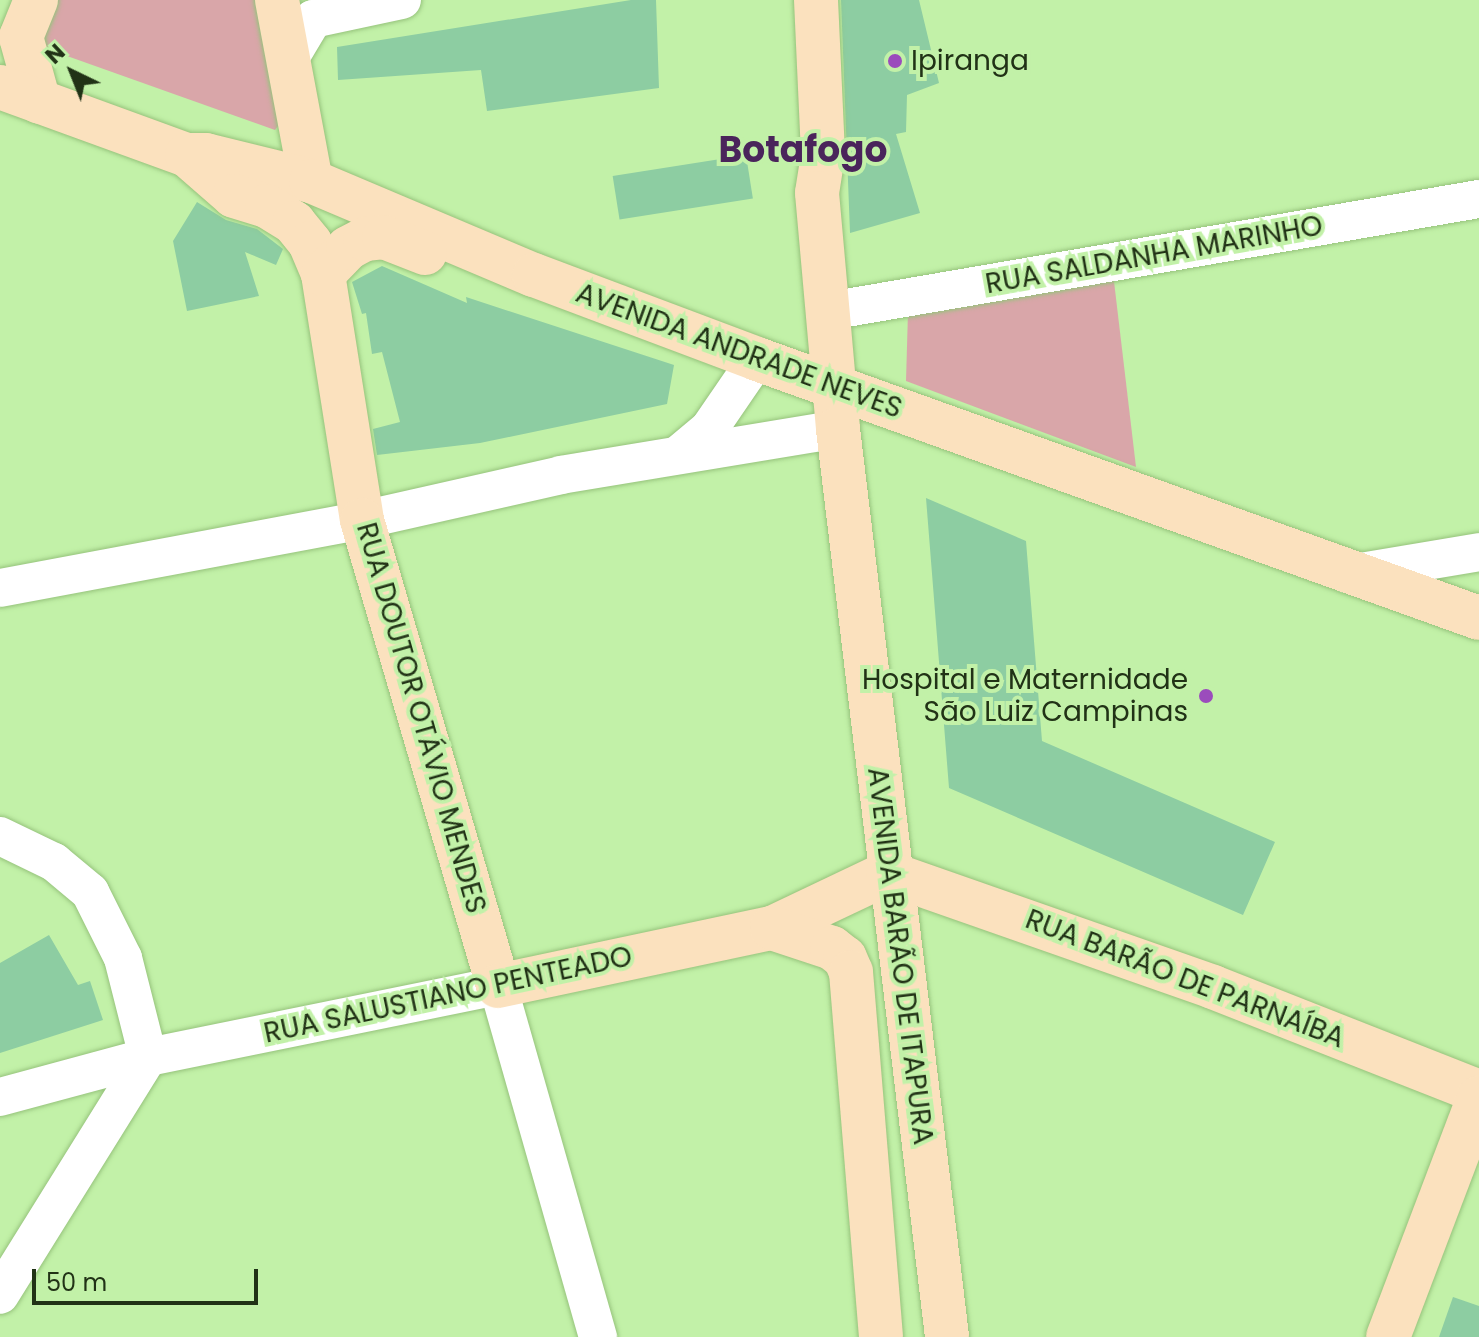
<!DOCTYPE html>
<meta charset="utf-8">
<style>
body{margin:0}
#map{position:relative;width:1479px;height:1337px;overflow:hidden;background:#c2f1a8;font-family:Poppins,sans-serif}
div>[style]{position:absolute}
.green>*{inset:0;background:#d9a6a9}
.building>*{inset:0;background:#8dcda2;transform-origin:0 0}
.roads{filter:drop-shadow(0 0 2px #96c37c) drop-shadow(0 0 2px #96c37c)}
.minor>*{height:38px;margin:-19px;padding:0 19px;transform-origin:19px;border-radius:19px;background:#fff}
.major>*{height:44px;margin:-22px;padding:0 22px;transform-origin:22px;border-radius:22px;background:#fbe1be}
.dots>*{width:22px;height:22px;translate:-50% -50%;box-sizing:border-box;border:4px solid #c2f1a8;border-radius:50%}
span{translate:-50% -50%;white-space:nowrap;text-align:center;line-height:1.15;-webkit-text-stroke:8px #c2f1a8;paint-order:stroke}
.poi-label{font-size:28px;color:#213216}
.left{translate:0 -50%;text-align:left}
.right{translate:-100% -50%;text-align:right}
.street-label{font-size:28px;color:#213216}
.district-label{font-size:36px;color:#4a245b;font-weight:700}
.north{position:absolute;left:32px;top:32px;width:80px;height:80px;-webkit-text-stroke:6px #c2f1a8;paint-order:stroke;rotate:317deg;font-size:22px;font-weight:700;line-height:32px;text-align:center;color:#213216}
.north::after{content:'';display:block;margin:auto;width:28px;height:36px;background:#213216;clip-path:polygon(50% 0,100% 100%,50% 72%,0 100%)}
.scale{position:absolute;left:32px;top:1269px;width:226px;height:36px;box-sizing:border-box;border:4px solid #213216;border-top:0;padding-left:10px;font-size:24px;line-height:28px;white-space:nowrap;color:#213216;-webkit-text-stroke:6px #c2f1a8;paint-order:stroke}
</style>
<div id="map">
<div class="green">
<i style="clip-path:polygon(58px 0,264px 0,285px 117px,275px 130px,39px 46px,34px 15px)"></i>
<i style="clip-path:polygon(1113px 273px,1136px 467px,906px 381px,908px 312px)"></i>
</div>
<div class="building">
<i style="clip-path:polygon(631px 0,656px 0,659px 88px,487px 111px,481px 70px,338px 80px,337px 47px)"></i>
<i style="clip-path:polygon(841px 0,919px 0,939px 83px,907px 95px,906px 132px,896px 134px,920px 213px,850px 233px)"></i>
<i style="left:746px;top:155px;width:44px;height:135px;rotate:81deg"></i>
<i style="clip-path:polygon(197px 202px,226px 220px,257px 229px,283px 249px,276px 265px,245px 252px,259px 296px,187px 311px,173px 241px)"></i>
<i style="clip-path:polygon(382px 266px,467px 303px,466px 297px,674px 365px,667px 404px,480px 443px,377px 455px,373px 429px,400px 422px,382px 352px,372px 354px,366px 313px,362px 314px,352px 282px)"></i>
<i style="clip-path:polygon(926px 498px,1026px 541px,1042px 741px,1275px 842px,1243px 915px,949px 788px)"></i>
<i style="clip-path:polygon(49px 935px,78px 985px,90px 981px,103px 1020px,0 1053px,0 963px)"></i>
<i style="clip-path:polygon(1453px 1297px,1479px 1306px,1479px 1337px,1439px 1337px)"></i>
</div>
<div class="roads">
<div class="minor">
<i style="left:288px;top:61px;width:49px;rotate:-59.2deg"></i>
<i style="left:313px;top:19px;width:91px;rotate:-12.1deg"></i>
<i style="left:829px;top:311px;width:660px;rotate:-9.78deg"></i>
<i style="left:679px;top:454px;width:39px;rotate:-40deg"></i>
<i style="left:709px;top:429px;width:85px;rotate:-55.6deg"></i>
<i style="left:1348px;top:574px;width:133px;rotate:-9.5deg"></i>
<i style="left:0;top:588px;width:368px;rotate:-10.6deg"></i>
<i style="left:362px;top:520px;width:204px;rotate:-12.7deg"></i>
<i style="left:561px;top:475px;width:281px;rotate:-9.4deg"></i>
<i style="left:0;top:836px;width:60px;rotate:25.7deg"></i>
<i style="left:54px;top:862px;width:47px;rotate:39.8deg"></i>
<i style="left:90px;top:892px;width:74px;rotate:63.4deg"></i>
<i style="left:123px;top:958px;width:102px;rotate:75.8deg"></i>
<i style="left:148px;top:1057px;width:280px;rotate:121.9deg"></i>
<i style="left:0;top:1097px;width:153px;rotate:-15.1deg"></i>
<i style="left:148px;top:1057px;width:357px;rotate:-11.5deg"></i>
<i style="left:498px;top:986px;width:365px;rotate:74.1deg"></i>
</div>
<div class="major">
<i style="left:36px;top:0;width:40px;rotate:112deg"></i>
<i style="left:21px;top:37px;width:67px;rotate:74.5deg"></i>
<i style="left:277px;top:0;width:184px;rotate:79.4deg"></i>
<i style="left:816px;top:0;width:155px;rotate:87.4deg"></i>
<i style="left:823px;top:155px;width:38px;rotate:99deg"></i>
<i style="left:817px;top:193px;width:237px;rotate:84.9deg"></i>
<i style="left:838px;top:429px;width:915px;rotate:83.15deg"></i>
<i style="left:0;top:87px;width:199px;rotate:20deg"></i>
<i style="left:187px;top:155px;width:19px"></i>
<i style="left:206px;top:155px;width:108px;rotate:13.9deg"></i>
<i style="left:311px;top:181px;width:242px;rotate:22.9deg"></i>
<i style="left:534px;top:275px;width:238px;rotate:20.6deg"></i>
<i style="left:757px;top:359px;width:767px;rotate:19.73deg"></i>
<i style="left:187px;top:155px;width:62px;rotate:41.1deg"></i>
<i style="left:234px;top:196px;width:34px;rotate:17deg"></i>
<i style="left:267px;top:206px;width:32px;rotate:32deg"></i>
<i style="left:294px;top:223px;width:26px;rotate:51deg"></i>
<i style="left:310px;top:243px;width:34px;rotate:67deg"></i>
<i style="left:323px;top:274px;width:249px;rotate:81deg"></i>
<i style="left:362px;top:520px;width:485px;rotate:73.7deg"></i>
<i style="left:498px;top:986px;width:280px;rotate:-12deg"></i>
<i style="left:772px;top:928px;width:128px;rotate:-25.4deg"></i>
<i style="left:888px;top:873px;width:344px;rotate:19.3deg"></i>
<i style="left:1213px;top:987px;width:286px;rotate:21.5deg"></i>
<i style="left:323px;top:274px;width:36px;rotate:-46deg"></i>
<i style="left:348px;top:248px;width:19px;rotate:-28deg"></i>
<i style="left:365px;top:239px;width:19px;rotate:-6deg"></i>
<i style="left:384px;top:237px;width:44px;rotate:21.3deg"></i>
<i style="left:772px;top:928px;width:63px;rotate:18.4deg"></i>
<i style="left:832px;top:948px;width:16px;rotate:38deg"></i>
<i style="left:845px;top:958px;width:15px;rotate:67deg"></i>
<i style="left:851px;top:972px;width:366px;rotate:85.3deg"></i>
<i style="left:1388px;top:1337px;width:256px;rotate:-69.2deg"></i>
</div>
</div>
<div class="dots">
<i style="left:895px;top:61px;background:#9b4cbc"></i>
<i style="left:1206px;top:696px;background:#9b4cbc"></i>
</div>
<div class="poi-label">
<span class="left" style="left:911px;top:61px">Ipiranga</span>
<span class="right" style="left:1188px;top:696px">Hospital e Maternidade<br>São Luiz Campinas</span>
</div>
<div class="street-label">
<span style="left:1154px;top:255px;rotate:-10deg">RUA SALDANHA MARINHO</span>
<span style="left:739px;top:351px;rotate:20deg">AVENIDA ANDRADE NEVES</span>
<span style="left:421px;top:718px;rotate:74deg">RUA DOUTOR OTÁVIO MENDES</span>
<span style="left:900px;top:956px;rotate:83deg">AVENIDA BARÃO DE ITAPURA</span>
<span style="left:1185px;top:979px;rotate:21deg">RUA BARÃO DE PARNAÍBA</span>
<span style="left:448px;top:995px;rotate:-12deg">RUA SALUSTIANO PENTEADO</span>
</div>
<div class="district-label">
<span style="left:803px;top:150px">Botafogo</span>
</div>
<div class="north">N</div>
<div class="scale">50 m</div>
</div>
